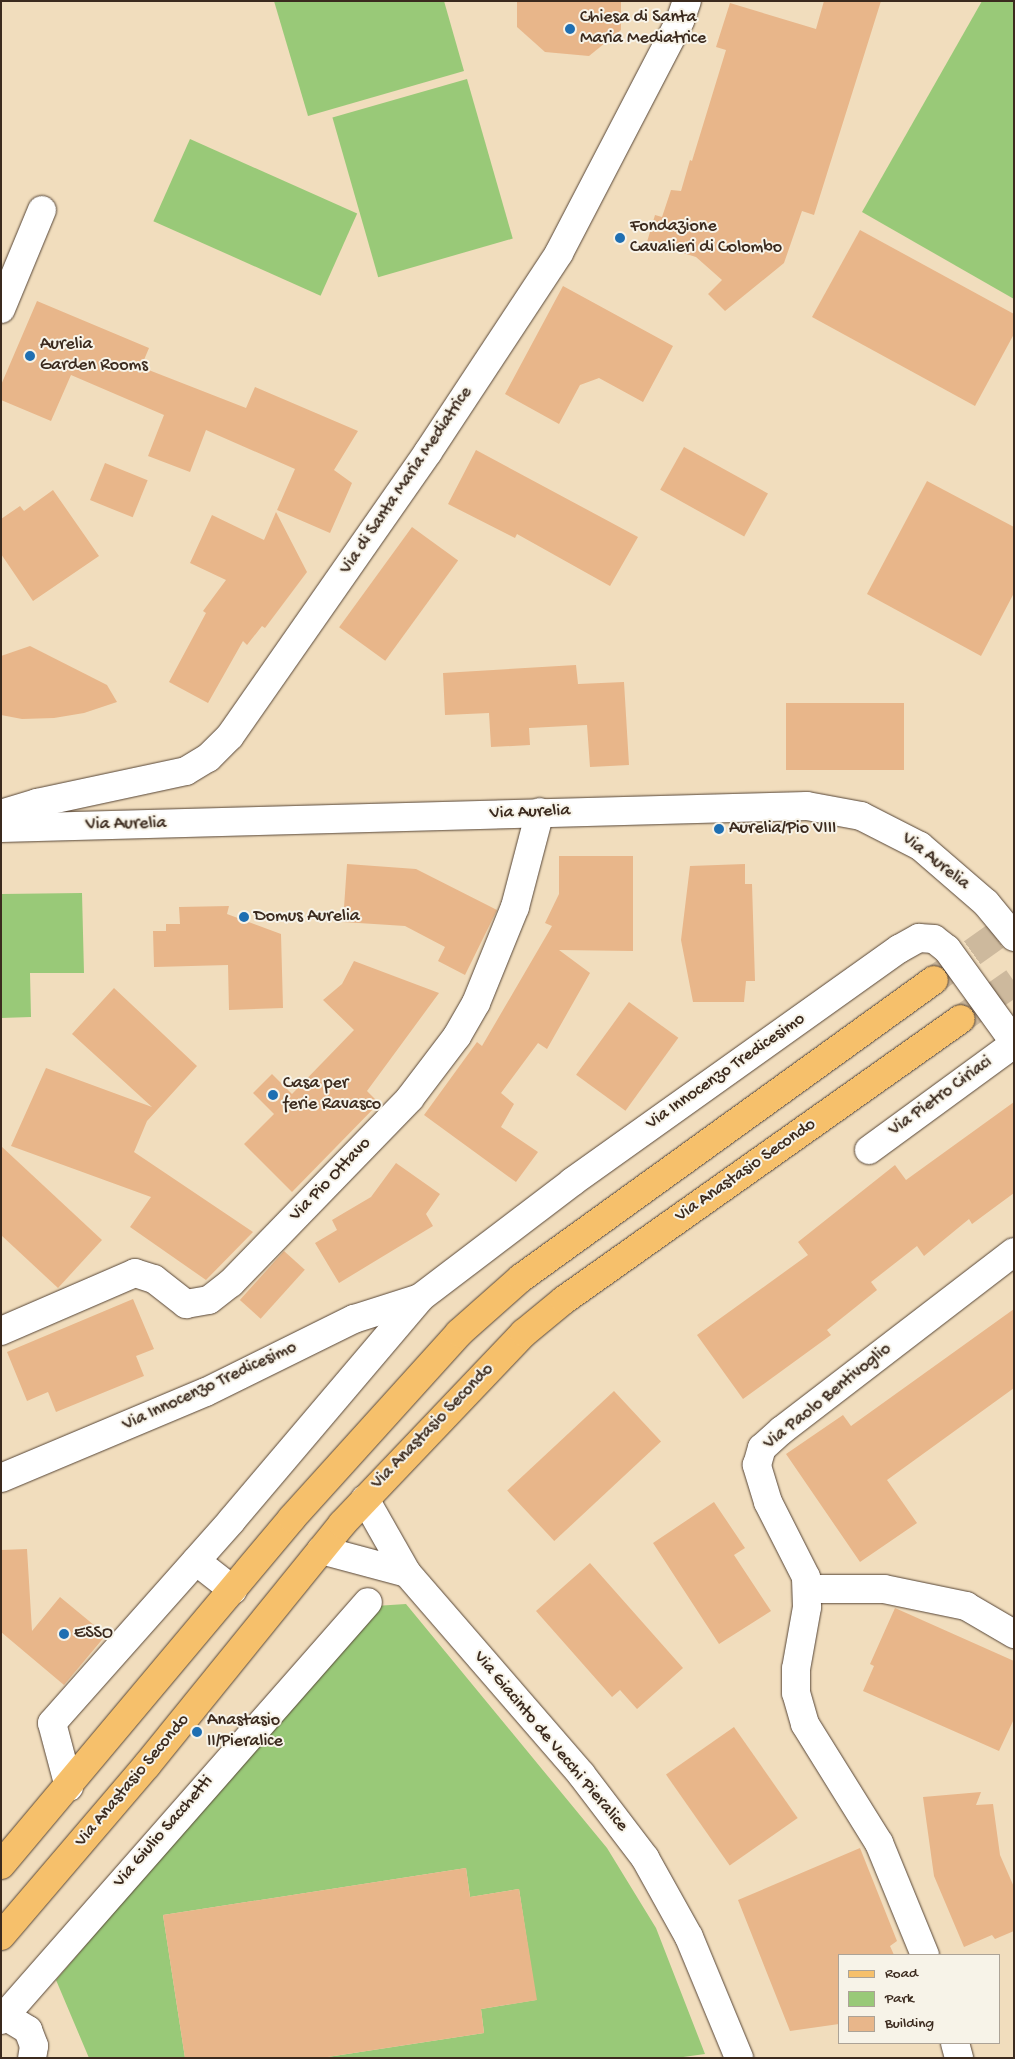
<!DOCTYPE html>
<style>
body{margin:0}
#map{position:relative;width:1015px;height:2059px;overflow:hidden;background:#f1ddbd;font-family:"Gochi Hand",sans-serif}
div>[style]{position:absolute}
.green>*{inset:0;background:#99c978;transform-origin:0 0}
.building>*{inset:0;background:#e8b68a;transform-origin:0 0}
.major-tunnel>*{height:28px;margin-top:-14px;transform-origin:0;background:repeating-linear-gradient(90deg,#cdb99d 0 28px,transparent 0 42px)}
.roads{filter:drop-shadow(0 0 1px #564536) drop-shadow(0 0 1px #564536)}
.minor>*{height:28px;margin:-14px;padding:0 14px;transform-origin:14px;border-radius:14px;background:#fff}
.major>*{height:28px;margin:-14px;padding:0 14px;transform-origin:14px;border-radius:14px;background:#f6c06b}
.dots>*{width:14px;height:14px;translate:-50% -50%;box-sizing:border-box;border:2px solid #f7f3e8;border-radius:50%}
span{translate:-50% -50%;white-space:nowrap;text-align:center;line-height:1.15;-webkit-text-stroke:4px #f7f3e8;paint-order:stroke}
.poi-label{font-size:18px;color:#3b2a1e}
.left{translate:0 -50%;text-align:left}
.street-label{font-size:18px;color:#3b2a1e}
.frame{position:absolute;inset:0;border:2px solid #3b2a1e;pointer-events:none}
.legend{position:absolute;left:838px;top:1954px;width:162px;height:90px;box-sizing:border-box;background:#f7f3e8;border:1px solid #aca397;margin:0;padding:6px 9px;list-style:none;font-size:15px;color:#3b2a1e}
.legend li{display:flex;align-items:center;gap:10px;height:25px}
.legend b{width:25px;border:1px solid #aca397}
</style>
<div id="map">
<div class="green">
<i style="clip-path:polygon(274px 1px,444px 1px,464px 71px,308px 116px)"></i>
<i style="clip-path:polygon(982px 1px,1014px 1px,1014px 299px,862px 212px)"></i>
<i style="left:467px;top:79px;width:166px;height:140px;rotate:74deg"></i>
<i style="left:190px;top:139px;width:183px;height:90px;rotate:24deg"></i>
<i style="clip-path:polygon(82px 893px,84px 973px,30px 973px,31px 1017px,1px 1018px,1px 894px)"></i>
<i style="clip-path:polygon(406px 1604px,607px 1848px,656px 1928px,705px 2054px,676px 2058px,321px 2058px,484px 2033px,481px 2009px,536px 2000px,519px 1889px,470px 1897px,466px 1868px,163px 1915px,185px 2058px,89px 2058px,56px 1980px,375px 1606px)"></i>
</div>
<div class="building">
<i style="clip-path:polygon(517px 1px,621px 1px,621px 30px,589px 56px,545px 52px,517px 27px)"></i>
<i style="clip-path:polygon(824px 1px,881px 1px,814px 215px,802px 211px,784px 263px,725px 311px,708px 294px,722px 280px,696px 257px,647px 242px,655px 215px,662px 217px,671px 190px,681px 191px,690px 160px,692px 161px,726px 50px,716px 47px,730px 3px,816px 29px)"></i>
<i style="clip-path:polygon(860px 230px,1014px 314px,1014px 334px,975px 406px,812px 317px)"></i>
<i style="clip-path:polygon(563px 286px,673px 346px,643px 402px,599px 378px,580px 385px,559px 424px,505px 394px)"></i>
<i style="clip-path:polygon(37px 301px,149px 348px,141px 367px,246px 408px,255px 387px,358px 431px,334px 470px,352px 483px,330px 533px,277px 510px,295px 469px,206px 430px,190px 472px,148px 456px,164px 415px,71px 375px,51px 421px,1px 400px,1px 385px)"></i>
<i style="left:684px;top:447px;width:96px;height:49px;rotate:29deg"></i>
<i style="clip-path:polygon(476px 450px,638px 537px,610px 586px,517px 534px,515px 538px,448px 504px)"></i>
<i style="left:105px;top:463px;width:46px;height:40px;rotate:22deg"></i>
<i style="clip-path:polygon(927px 481px,1014px 527px,1014px 593px,981px 656px,867px 594px)"></i>
<i style="clip-path:polygon(53px 490px,99px 556px,33px 601px,1px 554px,1px 519px,20px 506px,24px 511px)"></i>
<i style="clip-path:polygon(276px 512px,307px 572px,265px 628px,262px 626px,247px 645px,243px 641px,208px 703px,169px 682px,206px 613px,203px 611px,226px 580px,190px 563px,212px 515px,264px 540px)"></i>
<i style="left:412px;top:527px;width:57px;height:124px;rotate:36deg"></i>
<i style="clip-path:polygon(30px 646px,107px 685px,117px 702px,84px 713px,54px 718px,22px 719px,1px 715px,1px 656px)"></i>
<i style="clip-path:polygon(576px 665px,578px 684px,624px 682px,629px 765px,590px 767px,587px 725px,529px 728px,530px 745px,491px 747px,489px 713px,445px 715px,443px 673px)"></i>
<i style="left:786px;top:703px;width:118px;height:67px"></i>
<i style="clip-path:polygon(559px 856px,633px 856px,633px 951px,559px 950px,590px 973px,547px 1049px,538px 1043px,501px 1093px,514px 1104px,501px 1127px,538px 1152px,516px 1182px,424px 1115px,477px 1042px,482px 1046px,552px 926px,545px 923px,559px 894px)"></i>
<i style="clip-path:polygon(347px 864px,416px 869px,497px 910px,465px 975px,438px 961px,445px 947px,405px 926px,343px 922px)"></i>
<i style="clip-path:polygon(745px 864px,745px 884px,752px 884px,755px 981px,746px 981px,744px 1002px,693px 1002px,681px 940px,690px 866px)"></i>
<i style="clip-path:polygon(229px 906px,227px 914px,281px 934px,283px 1008px,229px 1010px,228px 965px,154px 967px,153px 931px,166px 931px,166px 924px,180px 924px,179px 907px)"></i>
<i style="clip-path:polygon(354px 961px,439px 993px,367px 1091px,379px 1103px,292px 1192px,244px 1144px,274px 1114px,253px 1093px,272px 1074px,292px 1094px,354px 1030px,323px 1000px,342px 984px)"></i>
<i style="clip-path:polygon(114px 988px,197px 1066px,147px 1121px,134px 1152px,253px 1232px,206px 1280px,130px 1227px,151px 1197px,11px 1146px,46px 1068px,152px 1107px,72px 1034px)"></i>
<i style="left:629px;top:1002px;width:61px;height:90px;rotate:36deg"></i>
<i style="clip-path:polygon(1014px 1102px,1014px 1193px,972px 1224px,969px 1219px,924px 1256px,917px 1246px,871px 1282px,877px 1290px,827px 1330px,831px 1335px,743px 1399px,697px 1335px,808px 1255px,798px 1242px,895px 1165px,906px 1180px)"></i>
<i style="clip-path:polygon(1px 1146px,102px 1240px,58px 1288px,1px 1235px)"></i>
<i style="clip-path:polygon(396px 1163px,440px 1194px,426px 1214px,433px 1226px,339px 1283px,315px 1243px,337px 1230px,332px 1220px,371px 1197px)"></i>
<i style="left:284px;top:1251px;width:28px;height:66px;rotate:42deg"></i>
<i style="clip-path:polygon(133px 1299px,154px 1349px,136px 1356px,144px 1376px,56px 1412px,48px 1392px,27px 1401px,7px 1352px)"></i>
<i style="clip-path:polygon(1014px 1309px,1014px 1388px,887px 1480px,917px 1523px,860px 1562px,786px 1454px,843px 1415px,851px 1426px)"></i>
<i style="left:614px;top:1391px;width:69px;height:146px;rotate:47deg"></i>
<i style="clip-path:polygon(714px 1502px,745px 1548px,734px 1555px,771px 1611px,719px 1644px,653px 1543px)"></i>
<i style="clip-path:polygon(27px 1549px,32px 1631px,60px 1597px,106px 1635px,64px 1685px,1px 1632px,1px 1550px)"></i>
<i style="clip-path:polygon(590px 1563px,683px 1668px,637px 1709px,620px 1690px,612px 1697px,536px 1611px)"></i>
<i style="clip-path:polygon(895px 1608px,1014px 1661px,1014px 1719px,999px 1751px,863px 1691px,874px 1666px,870px 1664px)"></i>
<i style="left:734px;top:1727px;width:111px;height:83px;rotate:55deg"></i>
<i style="clip-path:polygon(981px 1792px,976px 1805px,993px 1804px,1000px 1855px,1014px 1887px,1014px 1931px,995px 1939px,992px 1935px,964px 1947px,934px 1876px,923px 1797px)"></i>
<i style="clip-path:polygon(860px 1848px,897px 1941px,890px 1946px,894px 1955px,839px 1955px,839px 2024px,790px 2031px,738px 1900px)"></i>
<i style="clip-path:polygon(466px 1868px,470px 1897px,519px 1889px,537px 2000px,481px 2009px,484px 2033px,321px 2058px,185px 2058px,163px 1915px)"></i>
</div>
<div class="major-tunnel">
<i style="left:938px;top:977px;width:93px;rotate:-35.4deg"></i>
<i style="left:961px;top:1019px;width:65px;rotate:-34.9deg"></i>
</div>
<div class="roads">
<div class="minor">
<i style="left:1px;top:309px;width:107px;rotate:-67.5deg"></i>
<i style="left:1px;top:814px;width:38px;rotate:-17deg"></i>
<i style="left:37px;top:803px;width:152px;rotate:-12.1deg"></i>
<i style="left:186px;top:771px;width:26px;rotate:-31deg"></i>
<i style="left:208px;top:758px;width:31px;rotate:-45deg"></i>
<i style="left:230px;top:736px;width:346px;rotate:-55.1deg"></i>
<i style="left:428px;top:452px;width:238px;rotate:-56.6deg"></i>
<i style="left:559px;top:253px;width:262px;rotate:-62.5deg"></i>
<i style="left:680px;top:21px;width:21px;rotate:-71deg"></i>
<i style="left:1px;top:828px;width:806px;rotate:-1.56deg"></i>
<i style="left:807px;top:806px;width:55px;rotate:10.5deg"></i>
<i style="left:861px;top:816px;width:66px;rotate:27deg"></i>
<i style="left:920px;top:846px;width:87px;rotate:40.8deg"></i>
<i style="left:986px;top:903px;width:44px;rotate:50.5deg"></i>
<i style="left:869px;top:1150px;width:180px;rotate:-36.2deg"></i>
<i style="left:1px;top:1331px;width:146px;rotate:-23.4deg"></i>
<i style="left:135px;top:1273px;width:20px;rotate:18deg"></i>
<i style="left:154px;top:1279px;width:41px;rotate:38deg"></i>
<i style="left:186px;top:1304px;width:23px;rotate:-10deg"></i>
<i style="left:209px;top:1300px;width:28px;rotate:-38deg"></i>
<i style="left:231px;top:1283px;width:257px;rotate:-45.9deg"></i>
<i style="left:410px;top:1098px;width:78px;rotate:-52.8deg"></i>
<i style="left:457px;top:1036px;width:38px;rotate:-60deg"></i>
<i style="left:476px;top:1003px;width:104px;rotate:-67.9deg"></i>
<i style="left:515px;top:907px;width:98px;rotate:-75.3deg"></i>
<i style="left:1px;top:1478px;width:222px;rotate:-22.8deg"></i>
<i style="left:206px;top:1392px;width:165px;rotate:-26.3deg"></i>
<i style="left:354px;top:1319px;width:69px;rotate:-17.7deg"></i>
<i style="left:365px;top:1499px;width:85px;rotate:60.4deg"></i>
<i style="left:407px;top:1573px;width:266px;rotate:49.1deg"></i>
<i style="left:581px;top:1774px;width:106px;rotate:52.7deg"></i>
<i style="left:645px;top:1858px;width:90px;rotate:60.9deg"></i>
<i style="left:689px;top:1937px;width:131px;rotate:67.5deg"></i>
<i style="left:321px;top:1550px;width:89px;rotate:15deg"></i>
<i style="left:196px;top:1561px;width:47px;rotate:38.1deg"></i>
<i style="left:808px;top:1589px;width:76px"></i>
<i style="left:884px;top:1589px;width:84px;rotate:11.7deg"></i>
<i style="left:966px;top:1606px;width:56px;rotate:30.3deg"></i>
<i style="left:69px;top:1787px;width:66px;rotate:-104.9deg"></i>
<i style="left:52px;top:1723px;width:271px;rotate:-48.4deg"></i>
<i style="left:232px;top:1520px;width:291px;rotate:-49.7deg"></i>
<i style="left:420px;top:1298px;width:191px;rotate:-37.3deg"></i>
<i style="left:572px;top:1182px;width:402px;rotate:-35.5deg"></i>
<i style="left:899px;top:949px;width:23px;rotate:-29deg"></i>
<i style="left:919px;top:938px;width:15px;rotate:4deg"></i>
<i style="left:934px;top:939px;width:16px;rotate:38deg"></i>
<i style="left:947px;top:949px;width:115px;rotate:54.2deg"></i>
<i style="left:925px;top:1955px;width:121px;rotate:-112.3deg"></i>
<i style="left:879px;top:1843px;width:140px;rotate:-121.9deg"></i>
<i style="left:805px;top:1724px;width:32px;rotate:-106deg"></i>
<i style="left:796px;top:1693px;width:24px;rotate:-90deg"></i>
<i style="left:796px;top:1669px;width:63px;rotate:-79.9deg"></i>
<i style="left:807px;top:1607px;width:30px;rotate:-92deg"></i>
<i style="left:806px;top:1577px;width:84px;rotate:-116.9deg"></i>
<i style="left:768px;top:1502px;width:39px;rotate:-107deg"></i>
<i style="left:757px;top:1465px;width:18px;rotate:-74deg"></i>
<i style="left:762px;top:1448px;width:27px;rotate:-42deg"></i>
<i style="left:782px;top:1430px;width:292px;rotate:-37.5deg"></i>
<i style="left:5px;top:2016px;width:27px;rotate:31deg"></i>
<i style="left:28px;top:2030px;width:17px;rotate:69deg"></i>
<i style="left:34px;top:2046px;width:12px;rotate:99deg"></i>
<i style="left:1px;top:2020px;width:556px;rotate:-48.72deg"></i>
<i style="left:955px;top:2043px;width:16px;rotate:75deg"></i>
</div>
<div class="major">
<i style="left:1px;top:1865px;width:453px;rotate:-50deg"></i>
<i style="left:292px;top:1518px;width:249px;rotate:-47.9deg"></i>
<i style="left:459px;top:1333px;width:83px;rotate:-41.6deg"></i>
<i style="left:521px;top:1278px;width:509px;rotate:-35.81deg"></i>
<i style="left:1px;top:1936px;width:225px;rotate:-49.5deg"></i>
<i style="left:147px;top:1765px;width:310px;rotate:-51deg"></i>
<i style="left:342px;top:1524px;width:264px;rotate:-46.4deg"></i>
<i style="left:524px;top:1333px;width:52px;rotate:-39.5deg"></i>
<i style="left:564px;top:1300px;width:486px;rotate:-35.3deg"></i>
</div>
</div>
<div class="dots">
<i style="left:570px;top:29px;background:#1f6fb2"></i>
<i style="left:620px;top:238px;background:#1f6fb2"></i>
<i style="left:30px;top:356px;background:#1f6fb2"></i>
<i style="left:719px;top:829px;background:#1f6fb2"></i>
<i style="left:244px;top:917px;background:#1f6fb2"></i>
<i style="left:273px;top:1095px;background:#1f6fb2"></i>
<i style="left:64px;top:1634px;background:#1f6fb2"></i>
<i style="left:197px;top:1732px;background:#1f6fb2"></i>
</div>
<div class="poi-label">
<span class="left" style="left:580px;top:29px">Chiesa di Santa<br>Maria Mediatrice</span>
<span class="left" style="left:630px;top:238px">Fondazione<br>Cavalieri di Colombo</span>
<span class="left" style="left:40px;top:356px">Aurelia<br>Garden Rooms</span>
<span class="left" style="left:729px;top:829px">Aurelia/Pio VIII</span>
<span class="left" style="left:254px;top:917px">Domus Aurelia</span>
<span class="left" style="left:283px;top:1095px">Casa per<br>ferie Ravasco</span>
<span class="left" style="left:74px;top:1634px">ESSO</span>
<span class="left" style="left:207px;top:1732px">Anastasio<br>II/Pieralice</span>
</div>
<div class="street-label">
<span style="left:407px;top:481px;rotate:-56deg">Via di Santa Maria Mediatrice</span>
<span style="left:530px;top:813px;rotate:-2deg">Via Aurelia</span>
<span style="left:126px;top:825px;rotate:-1deg">Via Aurelia</span>
<span style="left:935px;top:862px;rotate:38deg">Via Aurelia</span>
<span style="left:726px;top:1072px;rotate:-35deg">Via Innocenzo Tredicesimo</span>
<span style="left:941px;top:1097px;rotate:-36deg">Via Pietro Ciriaci</span>
<span style="left:746px;top:1171px;rotate:-35deg">Via Anastasio Secondo</span>
<span style="left:331px;top:1180px;rotate:-46deg">Via Pio Ottavo</span>
<span style="left:210px;top:1387px;rotate:-25deg">Via Innocenzo Tredicesimo</span>
<span style="left:828px;top:1397px;rotate:-39deg">Via Paolo Bentivoglio</span>
<span style="left:433px;top:1427px;rotate:-46deg">Via Anastasio Secondo</span>
<span style="left:550px;top:1742px;rotate:50deg">Via Giacinto de Vecchi Pieralice</span>
<span style="left:133px;top:1781px;rotate:-50deg">Via Anastasio Secondo</span>
<span style="left:164px;top:1832px;rotate:-49deg">Via Giulio Sacchetti</span>
</div>
<div class="frame"></div>
<ul class="legend">
<li><b style="height:6px;background:#f6c06b"></b>Road</li>
<li><b style="height:14px;background:#99c978"></b>Park</li>
<li><b style="height:14px;background:#e8b68a"></b>Building</li>
</ul>
</div>
